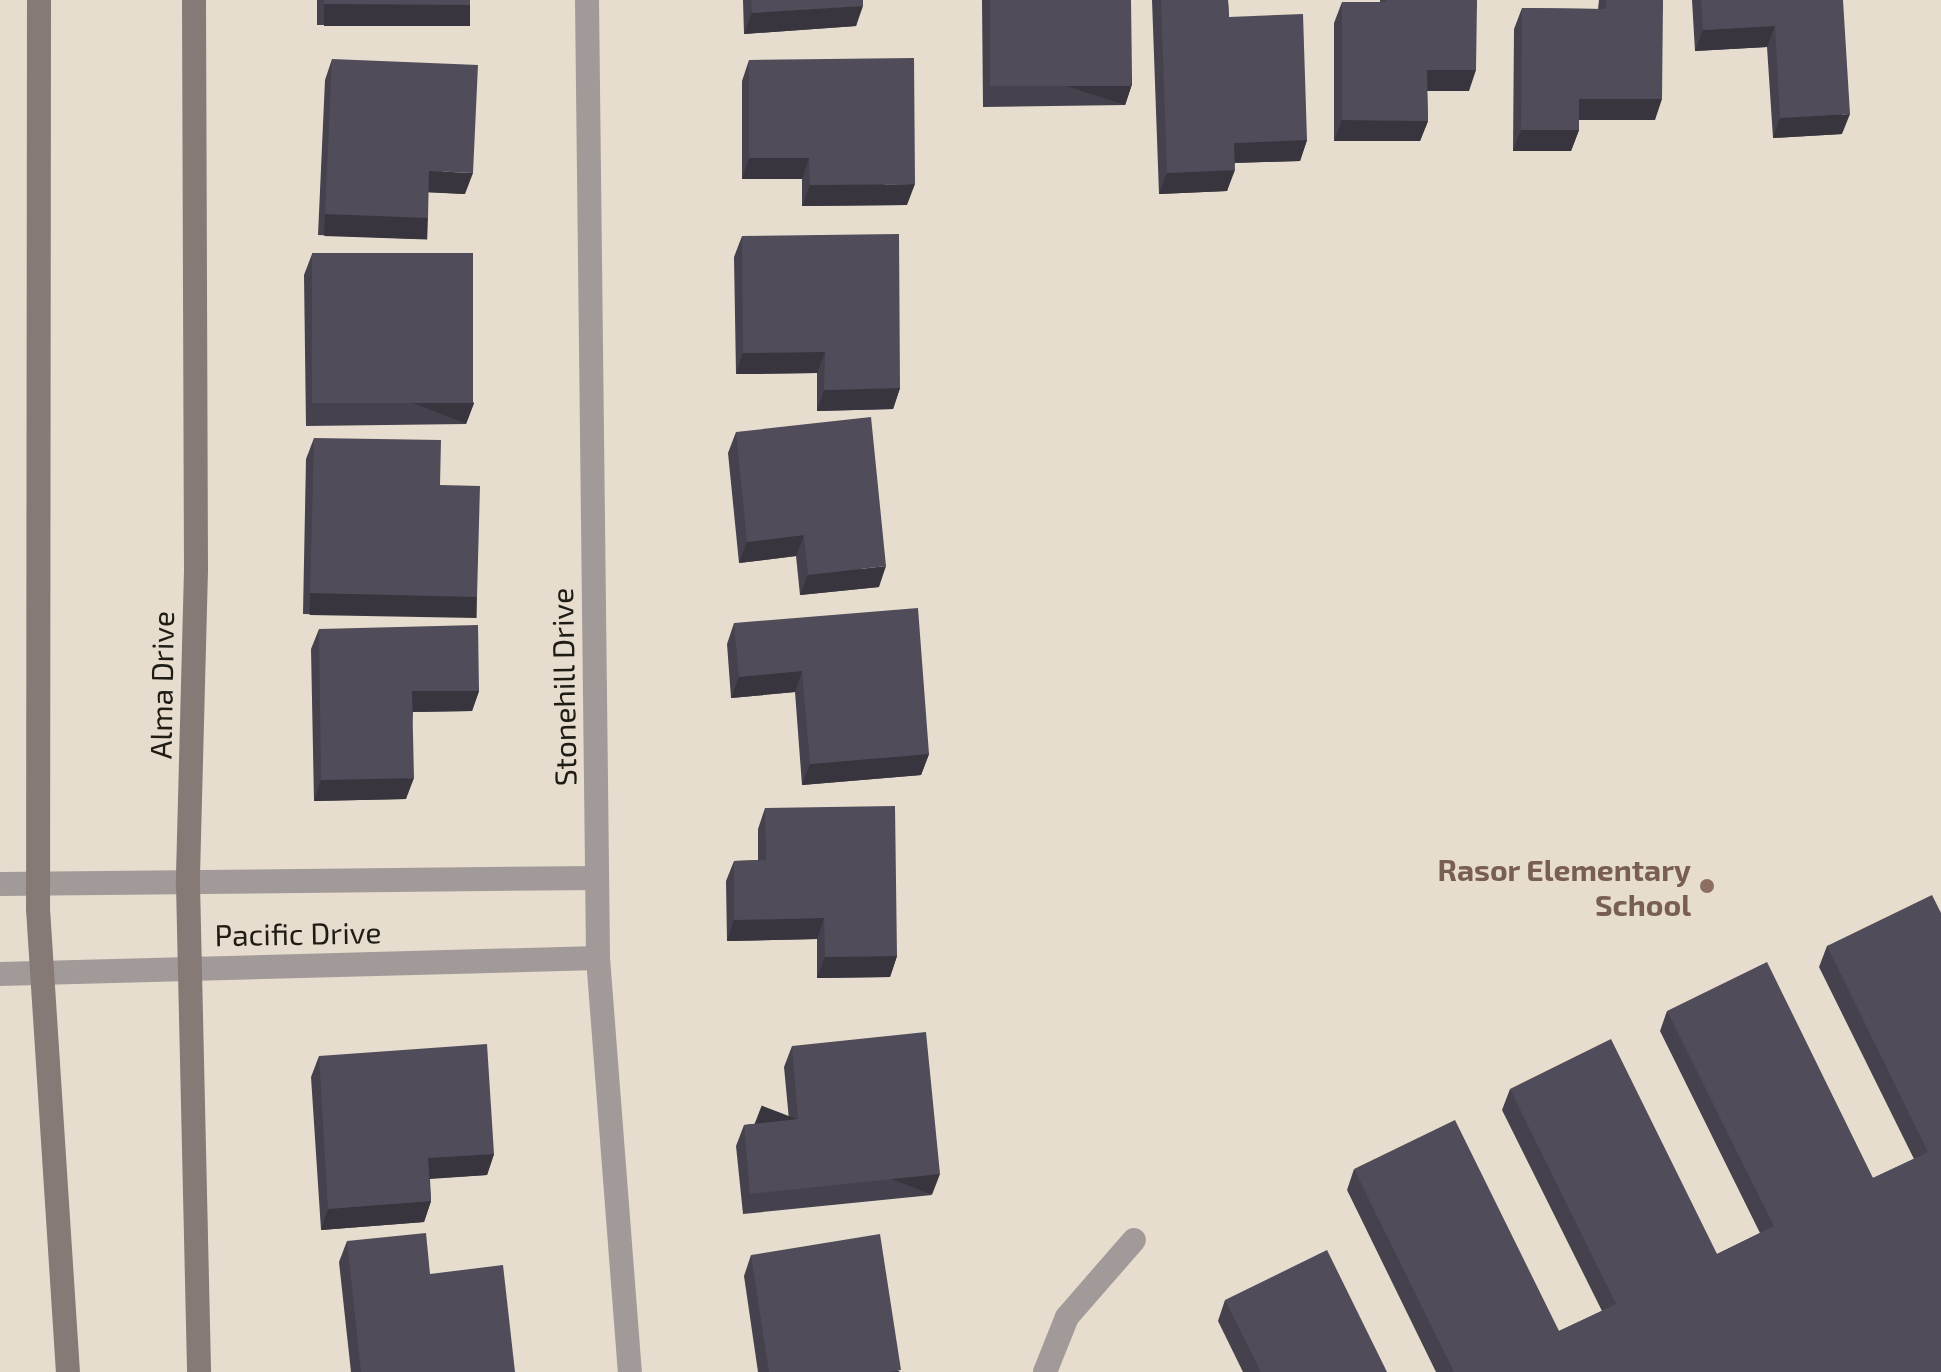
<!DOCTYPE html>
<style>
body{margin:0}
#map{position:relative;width:1941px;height:1372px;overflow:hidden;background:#e6ddce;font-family:"Exo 2",sans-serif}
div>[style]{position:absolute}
.service>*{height:24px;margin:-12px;padding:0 12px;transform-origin:12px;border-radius:12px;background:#a29a98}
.minor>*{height:24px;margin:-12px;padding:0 12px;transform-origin:12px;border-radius:12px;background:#a29a98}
.secondary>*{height:24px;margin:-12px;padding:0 12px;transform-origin:12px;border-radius:12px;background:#857a76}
.wall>*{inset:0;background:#45414d;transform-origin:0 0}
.shaded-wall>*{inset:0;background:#38353e;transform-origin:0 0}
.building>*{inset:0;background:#504c59;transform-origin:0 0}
.dots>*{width:22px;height:22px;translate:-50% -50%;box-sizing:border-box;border:4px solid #e6ddce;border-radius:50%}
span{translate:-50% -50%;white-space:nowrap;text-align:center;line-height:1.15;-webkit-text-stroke:8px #e6ddce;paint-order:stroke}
.street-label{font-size:30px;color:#1f1c16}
.education-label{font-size:30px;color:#785e54;font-weight:700}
.right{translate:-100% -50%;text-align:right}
</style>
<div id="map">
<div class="service">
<i style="left:1045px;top:1372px;width:59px;rotate:-68.2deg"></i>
<i style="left:1067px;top:1317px;width:102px;rotate:-49deg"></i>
</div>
<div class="minor">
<i style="left:587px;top:0;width:958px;rotate:89.34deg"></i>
<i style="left:598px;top:958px;width:415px;rotate:85.6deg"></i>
<i style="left:0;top:884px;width:597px;rotate:-0.58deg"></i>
<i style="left:0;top:974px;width:598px;rotate:-1.53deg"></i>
</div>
<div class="secondary">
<i style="left:39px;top:0;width:909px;rotate:90.06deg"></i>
<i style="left:38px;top:909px;width:464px;rotate:86.3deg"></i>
<i style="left:194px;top:0;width:570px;rotate:89.8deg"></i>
<i style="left:196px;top:570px;width:314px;rotate:91.5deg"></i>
<i style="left:188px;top:884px;width:488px;rotate:88.7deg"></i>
</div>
<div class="wall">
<i style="left:317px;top:0;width:153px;height:25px"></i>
<i style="clip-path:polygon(743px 0,863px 0,856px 26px,744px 34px)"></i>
<i style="clip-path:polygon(982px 0,1131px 0,1132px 84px,1125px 105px,983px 107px)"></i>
<i style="clip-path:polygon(1152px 0,1228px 0,1229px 17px,1307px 140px,1300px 161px,1235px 163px,1227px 191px,1159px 194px)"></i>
<i style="clip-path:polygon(1380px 0,1477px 0,1469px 91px,1427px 91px,1428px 121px,1420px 141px,1334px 141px,1334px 23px,1342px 2px,1380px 2px)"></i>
<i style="clip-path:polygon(1599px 0,1663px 0,1655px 120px,1579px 120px,1579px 130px,1571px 151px,1513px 151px,1514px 29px,1522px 8px,1598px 9px)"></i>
<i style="clip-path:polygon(1692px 0,1843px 0,1842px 134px,1773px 138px,1767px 47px,1695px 51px)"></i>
<i style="clip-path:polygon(332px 59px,465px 194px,428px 192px,428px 218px,420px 239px,318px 235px,325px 80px)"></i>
<i style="clip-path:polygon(749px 60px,907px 205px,802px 206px,802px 179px,742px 179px,742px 81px)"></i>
<i style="clip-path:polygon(742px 236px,900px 388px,893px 409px,817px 411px,817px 373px,736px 374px,734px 257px)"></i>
<i style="clip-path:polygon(312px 254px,474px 403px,466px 424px,306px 426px,304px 275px)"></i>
<i style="clip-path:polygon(736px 432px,879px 587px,800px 595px,796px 556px,739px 563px,728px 453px)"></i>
<i style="clip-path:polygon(314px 438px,440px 485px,469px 617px,303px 614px,306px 459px)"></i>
<i style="clip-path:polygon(734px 623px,929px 754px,921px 775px,802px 785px,795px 692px,731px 698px,727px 644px)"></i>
<i style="clip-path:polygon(319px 629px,479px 691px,472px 711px,413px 712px,406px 799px,314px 801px,311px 649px)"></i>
<i style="clip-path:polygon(765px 808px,897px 956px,890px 977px,817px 978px,817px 939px,727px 941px,726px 881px,734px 861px,758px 860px,758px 829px)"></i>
<i style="clip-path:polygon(1941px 913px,1941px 1372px,1436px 1372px,1347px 1190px,1354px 1169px,1559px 1331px,1602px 1311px,1502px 1110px,1510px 1089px,1717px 1254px,1760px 1233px,1660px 1031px,1667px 1011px,1873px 1178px,1914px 1159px,1819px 967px,1827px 946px)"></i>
<i style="clip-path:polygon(792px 1046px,932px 1195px,743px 1214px,736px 1146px,744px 1125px,789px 1120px,784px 1067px)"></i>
<i style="clip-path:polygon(319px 1056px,494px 1154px,487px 1175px,430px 1179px,431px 1201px,424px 1222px,321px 1230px,311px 1077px)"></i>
<i style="clip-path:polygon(347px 1241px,430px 1274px,515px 1372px,351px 1372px,339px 1262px)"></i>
<i style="clip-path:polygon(751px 1255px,900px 1372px,758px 1372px,744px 1276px)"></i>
<i style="clip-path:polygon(1225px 1300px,1387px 1372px,1243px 1372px,1218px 1321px)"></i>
</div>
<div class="shaded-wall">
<i style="left:324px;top:4px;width:146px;height:22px"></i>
<i style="clip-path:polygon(863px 6px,856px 26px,744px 34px,752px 13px)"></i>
<i style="clip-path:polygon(1775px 26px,1767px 47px,1695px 51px,1703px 30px)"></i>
<i style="clip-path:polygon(1427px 70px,1476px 70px,1469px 91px,1419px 91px)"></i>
<i style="left:1132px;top:84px;width:22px;height:141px;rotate:108deg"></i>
<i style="clip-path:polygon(1579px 99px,1662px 99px,1655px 120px,1571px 120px)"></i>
<i style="clip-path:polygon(1850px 114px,1842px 134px,1773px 138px,1780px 118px)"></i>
<i style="clip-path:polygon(1342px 120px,1428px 121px,1420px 141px,1334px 141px)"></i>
<i style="clip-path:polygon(1521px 130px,1579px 130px,1571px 151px,1513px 151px)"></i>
<i style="clip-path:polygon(1307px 140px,1300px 161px,1227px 163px,1234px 143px)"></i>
<i style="clip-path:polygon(749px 158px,809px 158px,802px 179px,742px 179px)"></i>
<i style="clip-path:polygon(1235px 170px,1227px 191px,1159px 194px,1167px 173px)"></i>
<i style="clip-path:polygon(429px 171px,473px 173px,465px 194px,421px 192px)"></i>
<i style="clip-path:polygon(915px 184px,907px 205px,802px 206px,810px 185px)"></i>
<i style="left:325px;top:214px;width:103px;height:22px;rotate:2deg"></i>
<i style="clip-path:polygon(825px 352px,817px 373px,736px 374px,743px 353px)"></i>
<i style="clip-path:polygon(900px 388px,893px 409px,817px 411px,824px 390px)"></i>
<i style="left:474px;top:403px;width:22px;height:161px;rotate:111deg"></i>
<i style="clip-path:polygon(804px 535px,796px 556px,739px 563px,747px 542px)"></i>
<i style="clip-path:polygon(886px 566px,879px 587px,800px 595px,808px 575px)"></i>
<i style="left:310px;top:593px;width:167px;height:22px;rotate:1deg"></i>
<i style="clip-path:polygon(802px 671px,795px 692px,731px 698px,739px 677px)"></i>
<i style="clip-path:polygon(412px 691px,479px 691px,472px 711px,405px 712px)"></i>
<i style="clip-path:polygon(929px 754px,921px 775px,802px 785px,810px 764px)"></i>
<i style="clip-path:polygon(414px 778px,406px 799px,314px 801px,321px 780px)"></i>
<i style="clip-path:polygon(824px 918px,817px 939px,727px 941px,734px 920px)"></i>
<i style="clip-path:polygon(897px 956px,890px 977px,817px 978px,825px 957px)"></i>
<i style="clip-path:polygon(494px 1154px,487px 1175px,421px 1179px,428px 1158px)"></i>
<i style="left:940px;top:1174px;width:22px;height:191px;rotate:111deg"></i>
<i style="clip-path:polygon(431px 1201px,424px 1222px,321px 1230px,328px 1209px)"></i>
</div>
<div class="building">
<i style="clip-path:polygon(324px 0,470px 0,470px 5px,324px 4px)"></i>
<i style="clip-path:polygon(751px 0,863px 0,863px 6px,752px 13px)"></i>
<i style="left:990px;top:0;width:141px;height:86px"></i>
<i style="clip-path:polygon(1161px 0,1228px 0,1229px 17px,1303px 14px,1307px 140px,1234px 143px,1235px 170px,1167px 173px)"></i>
<i style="clip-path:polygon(1387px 0,1477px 0,1476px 70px,1427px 70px,1428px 121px,1342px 120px,1342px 2px,1387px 2px)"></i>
<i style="clip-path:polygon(1606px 0,1663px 0,1662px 99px,1579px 99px,1579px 130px,1521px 130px,1522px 8px,1606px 9px)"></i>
<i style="clip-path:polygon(1701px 0,1843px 0,1850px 114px,1780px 118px,1775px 26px,1703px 30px)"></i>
<i style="clip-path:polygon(914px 58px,915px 184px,810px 185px,809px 158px,749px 158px,749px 60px)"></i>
<i style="clip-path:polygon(332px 59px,478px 65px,473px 173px,429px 171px,428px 218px,325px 214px)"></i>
<i style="clip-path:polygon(899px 234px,900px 388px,824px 390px,825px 352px,743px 353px,742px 236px)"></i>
<i style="left:473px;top:253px;width:150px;height:161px;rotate:90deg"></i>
<i style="clip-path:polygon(871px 417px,886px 566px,808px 575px,804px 535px,747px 542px,736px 432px)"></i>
<i style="clip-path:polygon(314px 438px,441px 440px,440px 485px,480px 486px,477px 597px,310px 593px)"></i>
<i style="clip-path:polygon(918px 608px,929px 754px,810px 764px,802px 671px,739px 677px,734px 623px)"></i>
<i style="clip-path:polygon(478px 625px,479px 691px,412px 691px,414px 778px,321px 780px,319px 629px)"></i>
<i style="clip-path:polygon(895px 806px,897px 956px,825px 957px,824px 918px,734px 920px,734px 861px,766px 860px,765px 808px)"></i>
<i style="clip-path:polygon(1932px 895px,1941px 913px,1941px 1372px,1454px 1372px,1354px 1169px,1455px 1120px,1559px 1331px,1616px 1304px,1510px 1089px,1611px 1039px,1717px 1254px,1774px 1226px,1667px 1011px,1767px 962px,1873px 1178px,1928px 1152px,1827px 946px)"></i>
<i style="clip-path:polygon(926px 1032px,940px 1174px,750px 1194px,744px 1125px,798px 1119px,792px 1046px)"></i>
<i style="clip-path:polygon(487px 1044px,494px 1154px,428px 1158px,431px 1201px,328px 1209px,319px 1056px)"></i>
<i style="clip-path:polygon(426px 1233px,430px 1274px,503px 1265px,515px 1372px,361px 1372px,347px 1241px)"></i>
<i style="clip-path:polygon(880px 1234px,901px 1370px,888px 1372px,769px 1372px,751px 1255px)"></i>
<i style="clip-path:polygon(1327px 1250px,1387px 1372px,1261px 1372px,1225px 1300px)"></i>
</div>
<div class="dots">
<i style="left:1707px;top:886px;background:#8d6e63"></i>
</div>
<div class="street-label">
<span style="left:161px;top:685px;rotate:-89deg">Alma Drive</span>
<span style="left:563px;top:687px;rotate:-91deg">Stonehill Drive</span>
<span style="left:298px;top:933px;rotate:-1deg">Pacific Drive</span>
</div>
<div class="education-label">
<span class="right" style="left:1691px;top:886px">Rasor Elementary<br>School</span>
</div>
</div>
